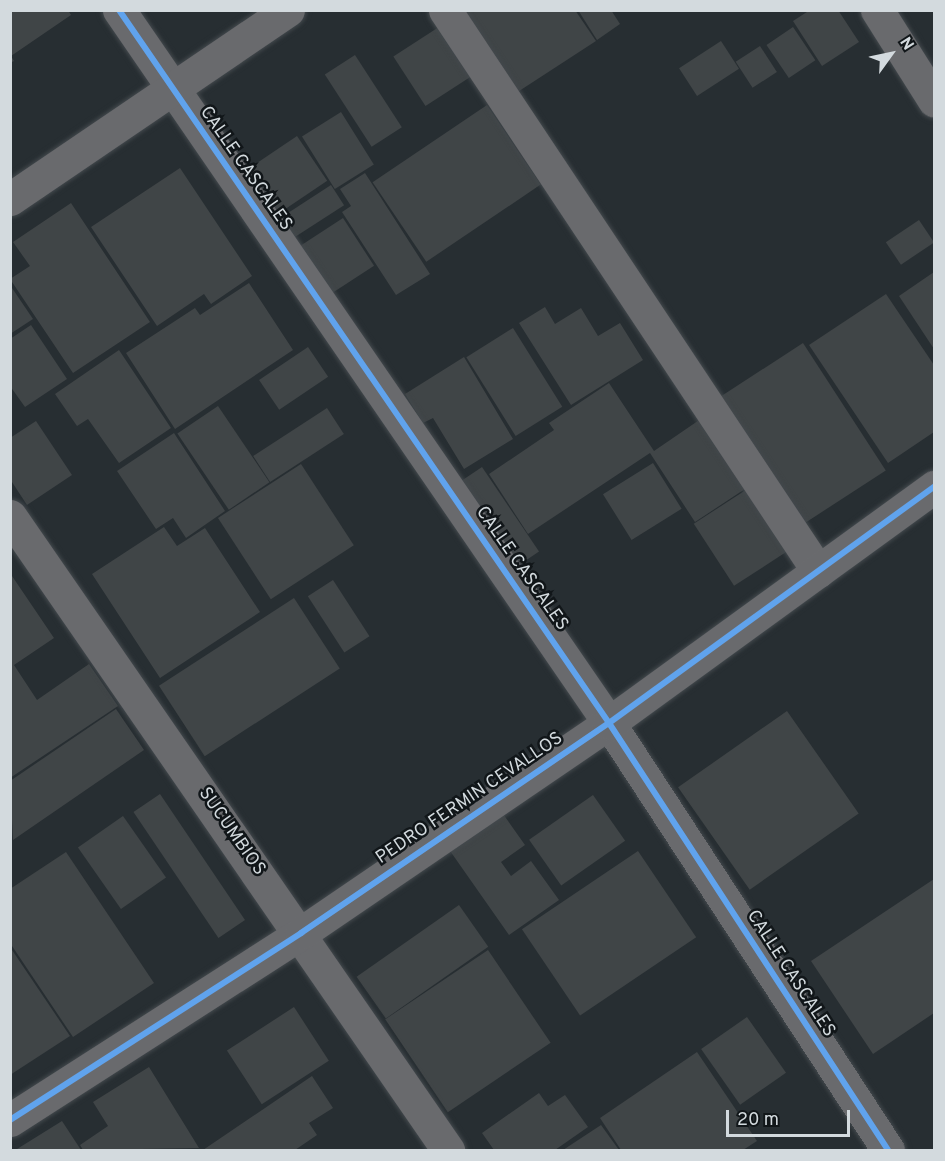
<!DOCTYPE html>
<style>
body{margin:0}
#map{position:relative;width:945px;height:1161px;overflow:hidden;background:#272e32;font-family:Overpass,sans-serif}
div>[style]{position:absolute}
.building>*{inset:0;background:#404547;transform-origin:0 0}
.roads{filter:drop-shadow(0 0 2px #43494d) drop-shadow(0 0 2px #43494d)}
.minor>*{height:33px;margin:-16.5px;padding:0 16.5px;transform-origin:16.5px;border-radius:16.5px;background:#696a6d}
.cycleway>*{height:6px;margin:-3px;padding:0 3px;transform-origin:3px;border-radius:3px;background:#60a3ed}
span{translate:-50% -50%;white-space:nowrap;text-align:center;line-height:1.15;-webkit-text-stroke:5px #111619;paint-order:stroke}
.street-label{font-size:18px;color:#d3dade}
.frame{position:absolute;inset:0;border:12px solid #d3dade;pointer-events:none}
.north{position:absolute;left:861px;top:24px;width:60px;height:60px;-webkit-text-stroke:4px #111619;paint-order:stroke;rotate:57deg;font-size:16px;font-weight:700;line-height:24px;text-align:center;color:#d3dade}
.north::after{content:'';display:block;margin:auto;width:21px;height:27px;background:#d3dade;clip-path:polygon(50% 0,100% 100%,50% 72%,0 100%)}
.scale{position:absolute;left:726px;top:1110px;width:124px;height:27px;box-sizing:border-box;border:3px solid #d3dade;border-top:0;padding-left:8px;font-size:18px;line-height:21px;white-space:nowrap;color:#d3dade;-webkit-text-stroke:4px #111619;paint-order:stroke}
</style>
<div id="map">
<div class="building">
<i style="clip-path:polygon(10px 10px,68px 10px,71px 15px,11px 56px,14px 61px,10px 63px)"></i>
<i style="clip-path:polygon(458px 10px,575px 10px,596px 41px,513px 95px)"></i>
<i style="clip-path:polygon(578px 10px,611px 10px,620px 24px,597px 40px)"></i>
<i style="clip-path:polygon(810px 10px,838px 10px,859px 42px,822px 66px,793px 21px)"></i>
<i style="left:442px;top:25px;width:59px;height:58px;rotate:57deg"></i>
<i style="left:793px;top:27px;width:40px;height:32px;rotate:56deg"></i>
<i style="left:721px;top:41px;width:33px;height:50px;rotate:57deg"></i>
<i style="left:760px;top:46px;width:31px;height:29px;rotate:57deg"></i>
<i style="left:355px;top:55px;width:86px;height:36px;rotate:57deg"></i>
<i style="left:487px;top:105px;width:96px;height:138px;rotate:56deg"></i>
<i style="left:341px;top:112px;width:62px;height:46px;rotate:58deg"></i>
<i style="left:297px;top:136px;width:54px;height:63px;rotate:56deg"></i>
<i style="clip-path:polygon(180px 168px,252px 276px,211px 304px,204px 294px,157px 326px,91px 227px)"></i>
<i style="clip-path:polygon(365px 173px,430px 274px,396px 295px,342px 212px,351px 206px,340px 189px)"></i>
<i style="left:331px;top:185px;width:24px;height:66px;rotate:57deg"></i>
<i style="clip-path:polygon(71px 203px,150px 322px,73px 373px,10px 279px,30px 266px,13px 242px)"></i>
<i style="left:343px;top:218px;width:57px;height:59px;rotate:57deg"></i>
<i style="left:919px;top:220px;width:27px;height:40px;rotate:56deg"></i>
<i style="clip-path:polygon(934px 272px,934px 349px,899px 296px)"></i>
<i style="clip-path:polygon(249px 283px,293px 350px,175px 429px,126px 353px,195px 308px,200px 315px)"></i>
<i style="clip-path:polygon(10px 285px,33px 319px,10px 334px)"></i>
<i style="clip-path:polygon(886px 294px,934px 365px,934px 432px,888px 463px,809px 345px)"></i>
<i style="clip-path:polygon(545px 307px,555px 324px,581px 308px,598px 336px,620px 323px,643px 360px,571px 405px,519px 323px)"></i>
<i style="clip-path:polygon(31px 325px,67px 379px,25px 407px,10px 386px,10px 339px)"></i>
<i style="left:513px;top:328px;width:93px;height:55px;rotate:58deg"></i>
<i style="left:803px;top:343px;width:152px;height:100px;rotate:57deg"></i>
<i style="left:308px;top:347px;width:36px;height:59px;rotate:56deg"></i>
<i style="clip-path:polygon(119px 350px,171px 428px,119px 463px,88px 419px,77px 426px,55px 394px)"></i>
<i style="clip-path:polygon(464px 357px,513px 439px,464px 469px,433px 418px,423px 423px,405px 394px)"></i>
<i style="clip-path:polygon(609px 383px,654px 451px,708px 414px,754px 483px,695px 522px,650px 453px,528px 534px,489px 474px,554px 430px,549px 423px)"></i>
<i style="left:218px;top:406px;width:92px;height:49px;rotate:56deg"></i>
<i style="left:327px;top:408px;width:31px;height:88px;rotate:57deg"></i>
<i style="clip-path:polygon(36px 421px,72px 475px,27px 505px,10px 479px,10px 438px)"></i>
<i style="clip-path:polygon(174px 433px,225px 511px,186px 538px,173px 518px,156px 529px,117px 471px)"></i>
<i style="left:653px;top:463px;width:54px;height:59px;rotate:58deg"></i>
<i style="left:301px;top:464px;width:97px;height:99px;rotate:57deg"></i>
<i style="left:482px;top:467px;width:102px;height:39px;rotate:56deg"></i>
<i style="left:755px;top:484px;width:74px;height:73px;rotate:57deg"></i>
<i style="clip-path:polygon(164px 527px,177px 546px,205px 528px,260px 612px,160px 678px,92px 574px)"></i>
<i style="clip-path:polygon(10px 573px,54px 638px,14px 665px,37px 700px,89px 664px,118px 706px,10px 778px)"></i>
<i style="left:333px;top:580px;width:67px;height:30px;rotate:57deg"></i>
<i style="left:294px;top:598px;width:84px;height:161px;rotate:57deg"></i>
<i style="clip-path:polygon(116px 709px,144px 750px,13px 840px,10px 781px)"></i>
<i style="left:787px;top:711px;width:125px;height:133px;rotate:55deg"></i>
<i style="left:160px;top:794px;width:152px;height:32px;rotate:56deg"></i>
<i style="left:593px;top:795px;width:56px;height:78px;rotate:55deg"></i>
<i style="clip-path:polygon(501px 811px,525px 845px,501px 862px,511px 876px,531px 861px,559px 900px,509px 935px,448px 848px)"></i>
<i style="left:123px;top:816px;width:75px;height:55px;rotate:55deg"></i>
<i style="left:638px;top:851px;width:104px;height:140px;rotate:56deg"></i>
<i style="clip-path:polygon(66px 852px,154px 983px,73px 1037px,10px 943px,10px 889px)"></i>
<i style="clip-path:polygon(934px 879px,934px 1013px,873px 1054px,811px 961px)"></i>
<i style="left:459px;top:905px;width:51px;height:125px;rotate:55deg"></i>
<i style="clip-path:polygon(10px 947px,70px 1036px,10px 1075px)"></i>
<i style="left:488px;top:950px;width:112px;height:124px;rotate:56deg"></i>
<i style="left:294px;top:1007px;width:64px;height:80px;rotate:57deg"></i>
<i style="left:747px;top:1017px;width:68px;height:56px;rotate:55deg"></i>
<i style="clip-path:polygon(697px 1052px,757px 1141px,743px 1150px,621px 1150px,600px 1118px)"></i>
<i style="clip-path:polygon(149px 1067px,199px 1148px,83px 1150px,80px 1145px,108px 1126px,93px 1102px)"></i>
<i style="clip-path:polygon(312px 1076px,333px 1108px,309px 1123px,317px 1135px,295px 1150px,203px 1150px)"></i>
<i style="clip-path:polygon(539px 1093px,548px 1106px,565px 1095px,588px 1127px,555px 1150px,494px 1150px,482px 1133px)"></i>
<i style="clip-path:polygon(62px 1121px,81px 1150px,18px 1150px,17px 1149px)"></i>
<i style="clip-path:polygon(601px 1125px,619px 1150px,563px 1150px)"></i>
</div>
<div class="roads">
<div class="minor">
<i style="left:119px;top:10px;width:865px;rotate:55.5deg"></i>
<i style="left:609px;top:723px;width:510px;rotate:56.84deg"></i>
<i style="left:445px;top:10px;width:674px;rotate:56.38deg"></i>
<i style="left:877px;top:10px;width:107px;rotate:57.7deg"></i>
<i style="left:10px;top:199px;width:336px;rotate:-34.2deg"></i>
<i style="left:10px;top:516px;width:771px;rotate:55.36deg"></i>
<i style="left:10px;top:1120px;width:346px;rotate:-32.7deg"></i>
<i style="left:301px;top:933px;width:373px;rotate:-34.3deg"></i>
<i style="left:609px;top:723px;width:402px;rotate:-36deg"></i>
</div>
</div>
<div class="cycleway">
<i style="left:119px;top:10px;width:865px;rotate:55.5deg"></i>
<i style="left:609px;top:723px;width:510px;rotate:56.84deg"></i>
<i style="left:10px;top:1120px;width:346px;rotate:-32.7deg"></i>
<i style="left:301px;top:933px;width:373px;rotate:-34.3deg"></i>
<i style="left:609px;top:723px;width:402px;rotate:-36deg"></i>
</div>
<div class="street-label">
<span style="left:245px;top:169px;rotate:55deg">CALLE CASCALES</span>
<span style="left:521px;top:569px;rotate:55deg">CALLE CASCALES</span>
<span style="left:470px;top:799px;rotate:-34deg">PEDRO FERMIN CEVALLOS</span>
<span style="left:231px;top:832px;rotate:55deg">SUCUMBIOS</span>
<span style="left:790px;top:974px;rotate:57deg">CALLE CASCALES</span>
</div>
<div class="frame"></div>
<div class="north">N</div>
<div class="scale">20 m</div>
</div>
